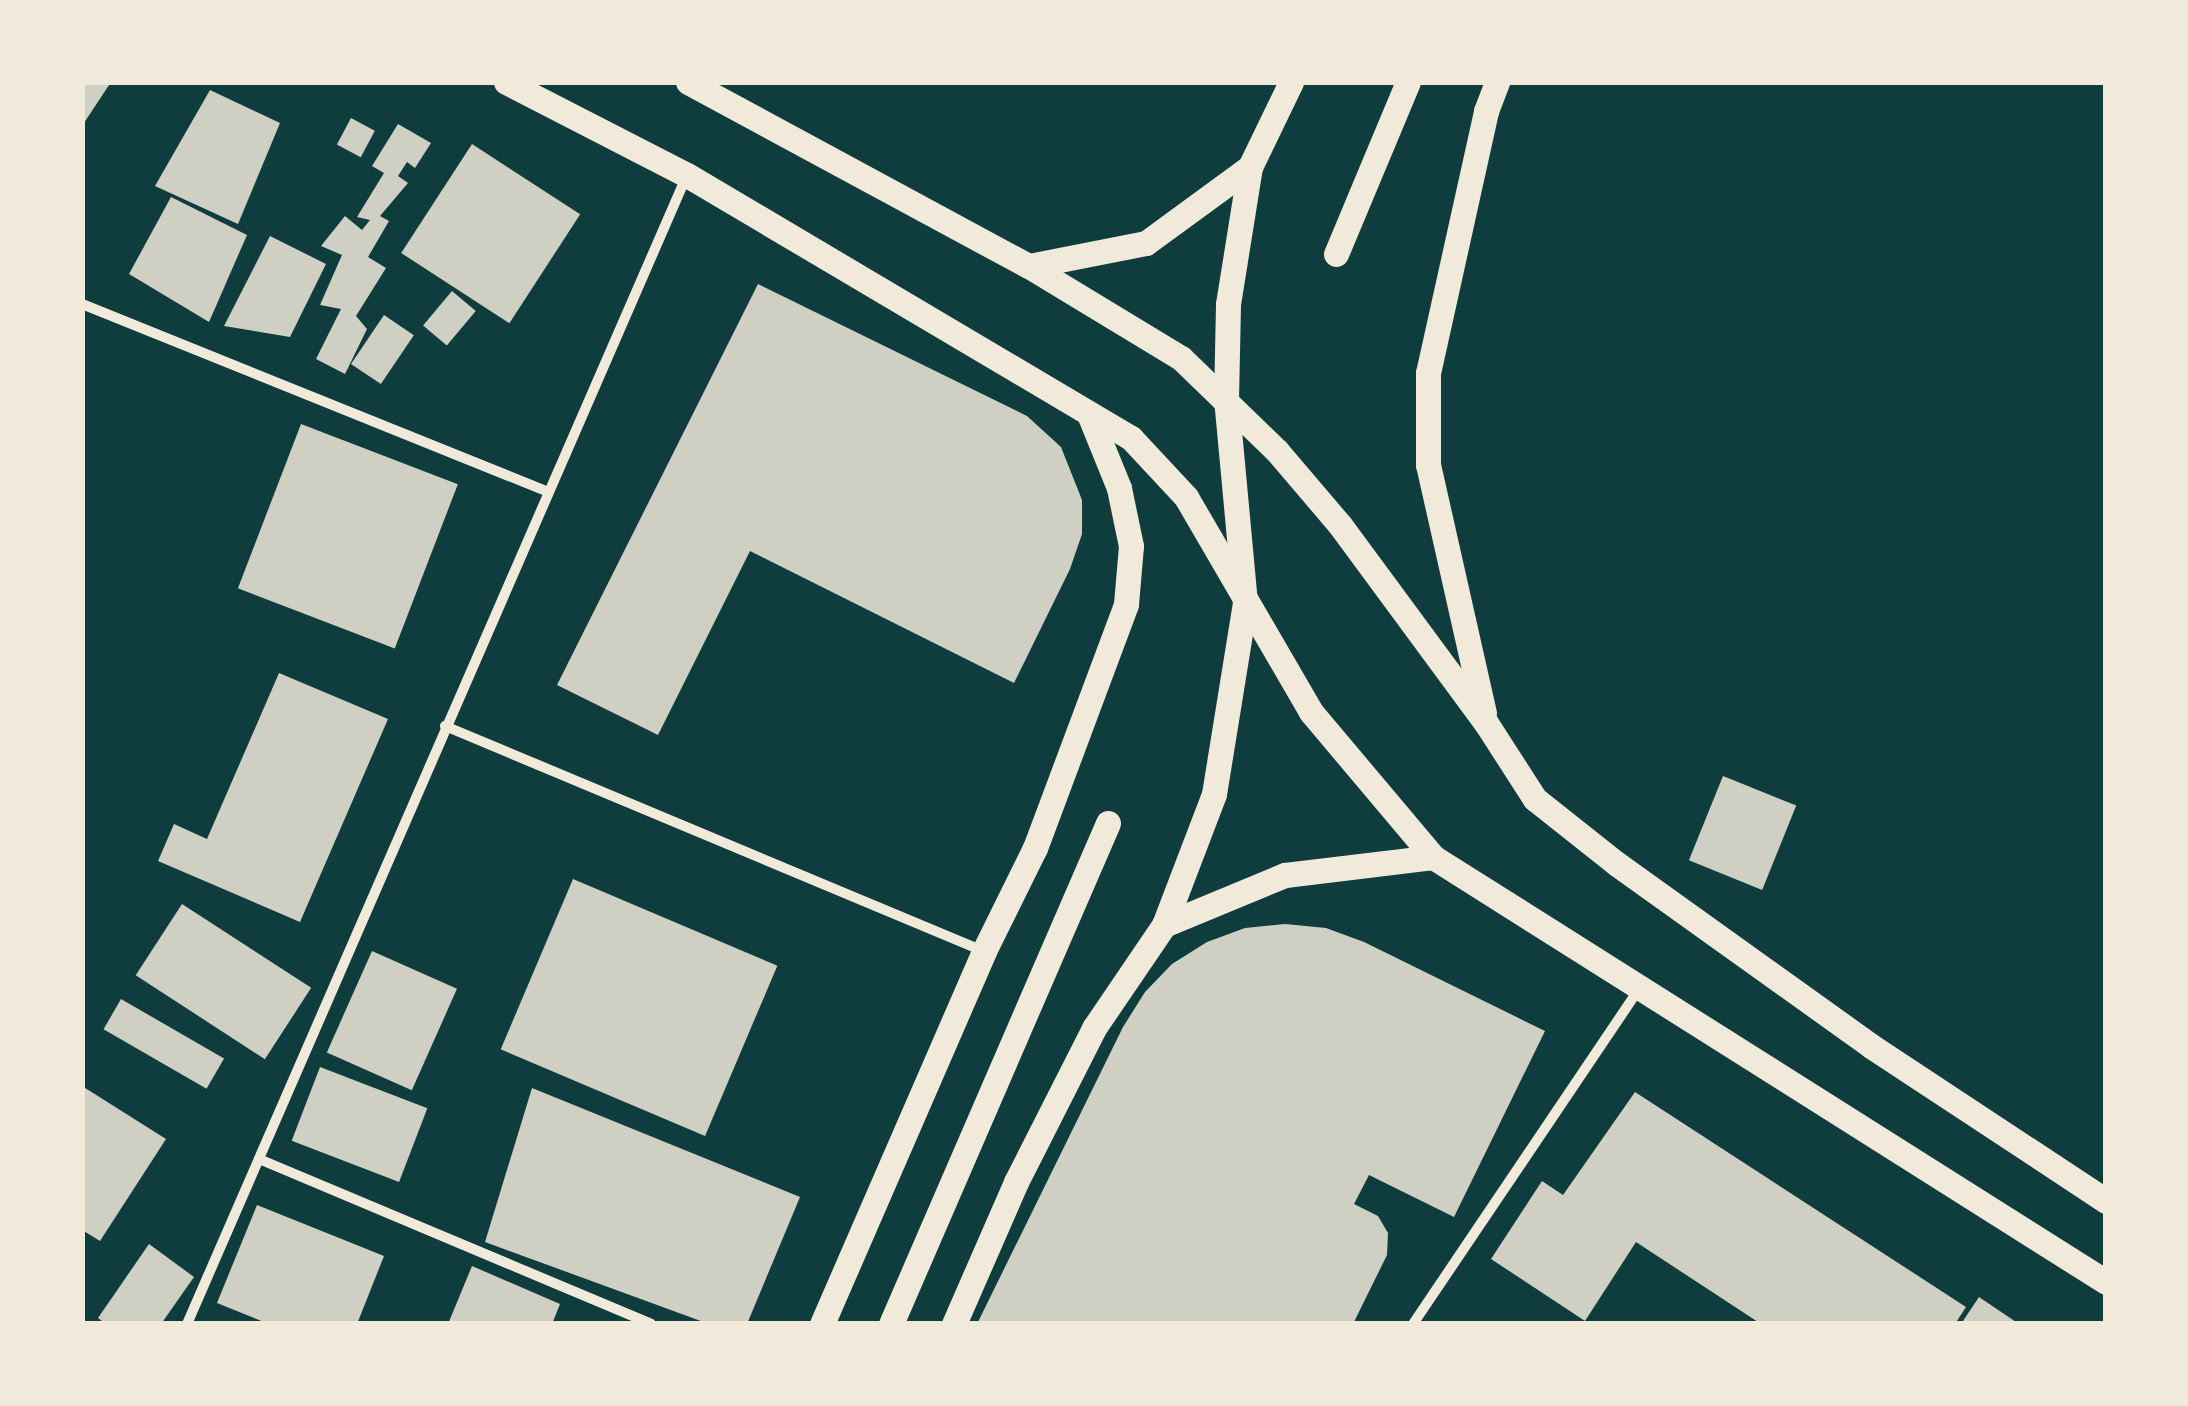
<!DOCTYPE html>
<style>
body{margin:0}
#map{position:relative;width:2188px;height:1406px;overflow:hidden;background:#0f3d3e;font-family:"Varela Round",sans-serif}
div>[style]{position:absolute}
.building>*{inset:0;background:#cfcfc3;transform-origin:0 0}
.minor>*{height:10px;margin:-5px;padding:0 5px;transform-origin:5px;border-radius:5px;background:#f1e9da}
.primary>*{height:25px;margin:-12.5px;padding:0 12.5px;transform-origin:12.5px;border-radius:12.5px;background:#f1e9da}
span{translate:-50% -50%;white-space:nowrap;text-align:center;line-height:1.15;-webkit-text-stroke:9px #f1e9da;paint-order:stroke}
.frame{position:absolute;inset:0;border:85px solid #f1e9da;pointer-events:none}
</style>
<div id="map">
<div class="building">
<i style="clip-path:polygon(82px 82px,111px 82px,82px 126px)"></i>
<i style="clip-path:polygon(210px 90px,280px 123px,238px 224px,155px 186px)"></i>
<i style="left:351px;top:118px;width:27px;height:30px;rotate:28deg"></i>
<i style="clip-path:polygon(398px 124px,431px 143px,415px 168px,407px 162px,398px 176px,408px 183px,380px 216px,389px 221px,368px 257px,386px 268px,356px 316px,367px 329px,345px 374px,316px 359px,341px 309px,320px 305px,342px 255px,321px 246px,345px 216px,362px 230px,370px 220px,357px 217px,384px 173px,372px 166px)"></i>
<i style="left:472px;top:144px;width:129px;height:130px;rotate:33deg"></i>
<i style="clip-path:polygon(171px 197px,247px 235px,209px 322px,129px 274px)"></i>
<i style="clip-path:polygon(270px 236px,326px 264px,290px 337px,224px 326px)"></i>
<i style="clip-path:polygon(758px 284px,1027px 416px,1061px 447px,1082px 500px,1082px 534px,1070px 569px,1014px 683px,750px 551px,658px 735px,557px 685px)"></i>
<i style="left:452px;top:291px;width:31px;height:45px;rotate:40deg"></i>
<i style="left:384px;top:315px;width:36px;height:59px;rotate:34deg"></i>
<i style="left:301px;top:424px;width:168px;height:176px;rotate:21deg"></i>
<i style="clip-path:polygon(279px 673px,388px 719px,300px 922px,158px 861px,174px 824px,207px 839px)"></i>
<i style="left:1723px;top:776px;width:79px;height:91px;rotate:22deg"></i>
<i style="left:573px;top:879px;width:222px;height:185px;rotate:23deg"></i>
<i style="left:182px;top:904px;width:154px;height:85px;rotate:33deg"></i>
<i style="clip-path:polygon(1285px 924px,1326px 928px,1364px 942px,1545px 1031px,1454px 1217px,1369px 1175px,1354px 1204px,1378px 1216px,1388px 1233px,1387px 1255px,1353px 1324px,977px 1324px,1123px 1027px,1145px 992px,1172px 964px,1207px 942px,1245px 928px)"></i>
<i style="left:372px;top:951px;width:93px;height:111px;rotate:24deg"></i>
<i style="left:121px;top:999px;width:119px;height:35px;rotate:30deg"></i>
<i style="left:320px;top:1067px;width:115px;height:79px;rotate:21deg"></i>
<i style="clip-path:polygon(82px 1086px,166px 1139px,100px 1241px,82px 1230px)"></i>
<i style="clip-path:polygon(532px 1088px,800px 1197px,747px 1324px,709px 1324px,485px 1242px)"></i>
<i style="clip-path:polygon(1635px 1092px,1966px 1307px,1955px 1324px,1761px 1324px,1636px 1242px,1585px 1321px,1491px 1259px,1542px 1181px,1563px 1195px)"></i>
<i style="clip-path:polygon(257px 1205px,384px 1256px,357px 1324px,269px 1324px,217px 1303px)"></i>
<i style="clip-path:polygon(149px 1244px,194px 1277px,161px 1324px,106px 1324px,98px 1318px)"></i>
<i style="clip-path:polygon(472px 1266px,560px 1304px,552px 1324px,448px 1324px)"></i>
<i style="clip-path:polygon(1979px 1297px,2019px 1324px,1961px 1324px)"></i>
</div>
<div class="minor">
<i style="left:82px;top:304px;width:500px;rotate:21.95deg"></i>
<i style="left:445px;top:726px;width:583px;rotate:22.7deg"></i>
<i style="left:259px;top:1159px;width:425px;rotate:22.8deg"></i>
<i style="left:187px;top:1324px;width:1253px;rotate:-66.48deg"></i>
<i style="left:1413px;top:1324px;width:404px;rotate:-56deg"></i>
</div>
<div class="primary">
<i style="left:506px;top:82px;width:203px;rotate:27.2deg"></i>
<i style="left:687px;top:175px;width:516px;rotate:30.64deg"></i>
<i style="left:1131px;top:438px;width:81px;rotate:47deg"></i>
<i style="left:1186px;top:497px;width:249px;rotate:59.8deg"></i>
<i style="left:1311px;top:712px;width:189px;rotate:49.9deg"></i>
<i style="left:1433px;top:857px;width:796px;rotate:32.27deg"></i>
<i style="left:688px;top:82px;width:387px;rotate:28.4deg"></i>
<i style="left:1029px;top:266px;width:178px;rotate:31.2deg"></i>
<i style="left:1181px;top:358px;width:134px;rotate:44.1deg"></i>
<i style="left:1277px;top:451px;width:97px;rotate:49.6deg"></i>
<i style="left:1340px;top:525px;width:246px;rotate:53.6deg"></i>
<i style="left:1486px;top:723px;width:90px;rotate:57.2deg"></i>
<i style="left:1535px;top:799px;width:105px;rotate:38.4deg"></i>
<i style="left:1617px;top:864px;width:312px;rotate:35.6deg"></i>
<i style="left:1871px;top:1046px;width:282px;rotate:33.4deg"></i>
<i style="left:1336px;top:254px;width:186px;rotate:-67.3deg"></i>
<i style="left:1029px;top:266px;width:119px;rotate:-11.1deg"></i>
<i style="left:1146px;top:243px;width:129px;rotate:-36.2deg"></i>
<i style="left:1484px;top:713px;width:254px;rotate:-102.7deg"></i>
<i style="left:1428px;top:465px;width:92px;rotate:-90deg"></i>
<i style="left:1428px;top:373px;width:268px;rotate:-77.5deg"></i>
<i style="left:1486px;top:111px;width:31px;rotate:-69deg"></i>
<i style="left:1164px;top:925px;width:140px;rotate:-69.1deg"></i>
<i style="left:1214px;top:794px;width:193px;rotate:-80.8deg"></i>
<i style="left:1245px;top:603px;width:204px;rotate:-95.3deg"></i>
<i style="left:1226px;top:400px;width:96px;rotate:-88.8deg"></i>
<i style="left:1228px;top:304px;width:139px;rotate:-80.9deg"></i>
<i style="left:1250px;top:167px;width:94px;rotate:-64.2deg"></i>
<i style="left:822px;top:1324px;width:407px;rotate:-66.5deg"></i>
<i style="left:984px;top:951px;width:115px;rotate:-63.7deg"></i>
<i style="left:1035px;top:848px;width:260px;rotate:-69.5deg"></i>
<i style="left:1126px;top:604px;width:58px;rotate:-85.1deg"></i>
<i style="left:1131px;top:546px;width:59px;rotate:-101.7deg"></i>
<i style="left:1119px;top:488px;width:80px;rotate:-112.1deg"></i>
<i style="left:891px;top:1324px;width:546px;rotate:-66.58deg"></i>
<i style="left:954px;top:1324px;width:155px;rotate:-66.4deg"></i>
<i style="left:1016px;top:1182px;width:173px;rotate:-63.1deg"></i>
<i style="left:1094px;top:1028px;width:125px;rotate:-55.8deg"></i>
<i style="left:1164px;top:925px;width:131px;rotate:-22.5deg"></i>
<i style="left:1285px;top:875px;width:149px;rotate:-6.9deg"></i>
</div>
<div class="frame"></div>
</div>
